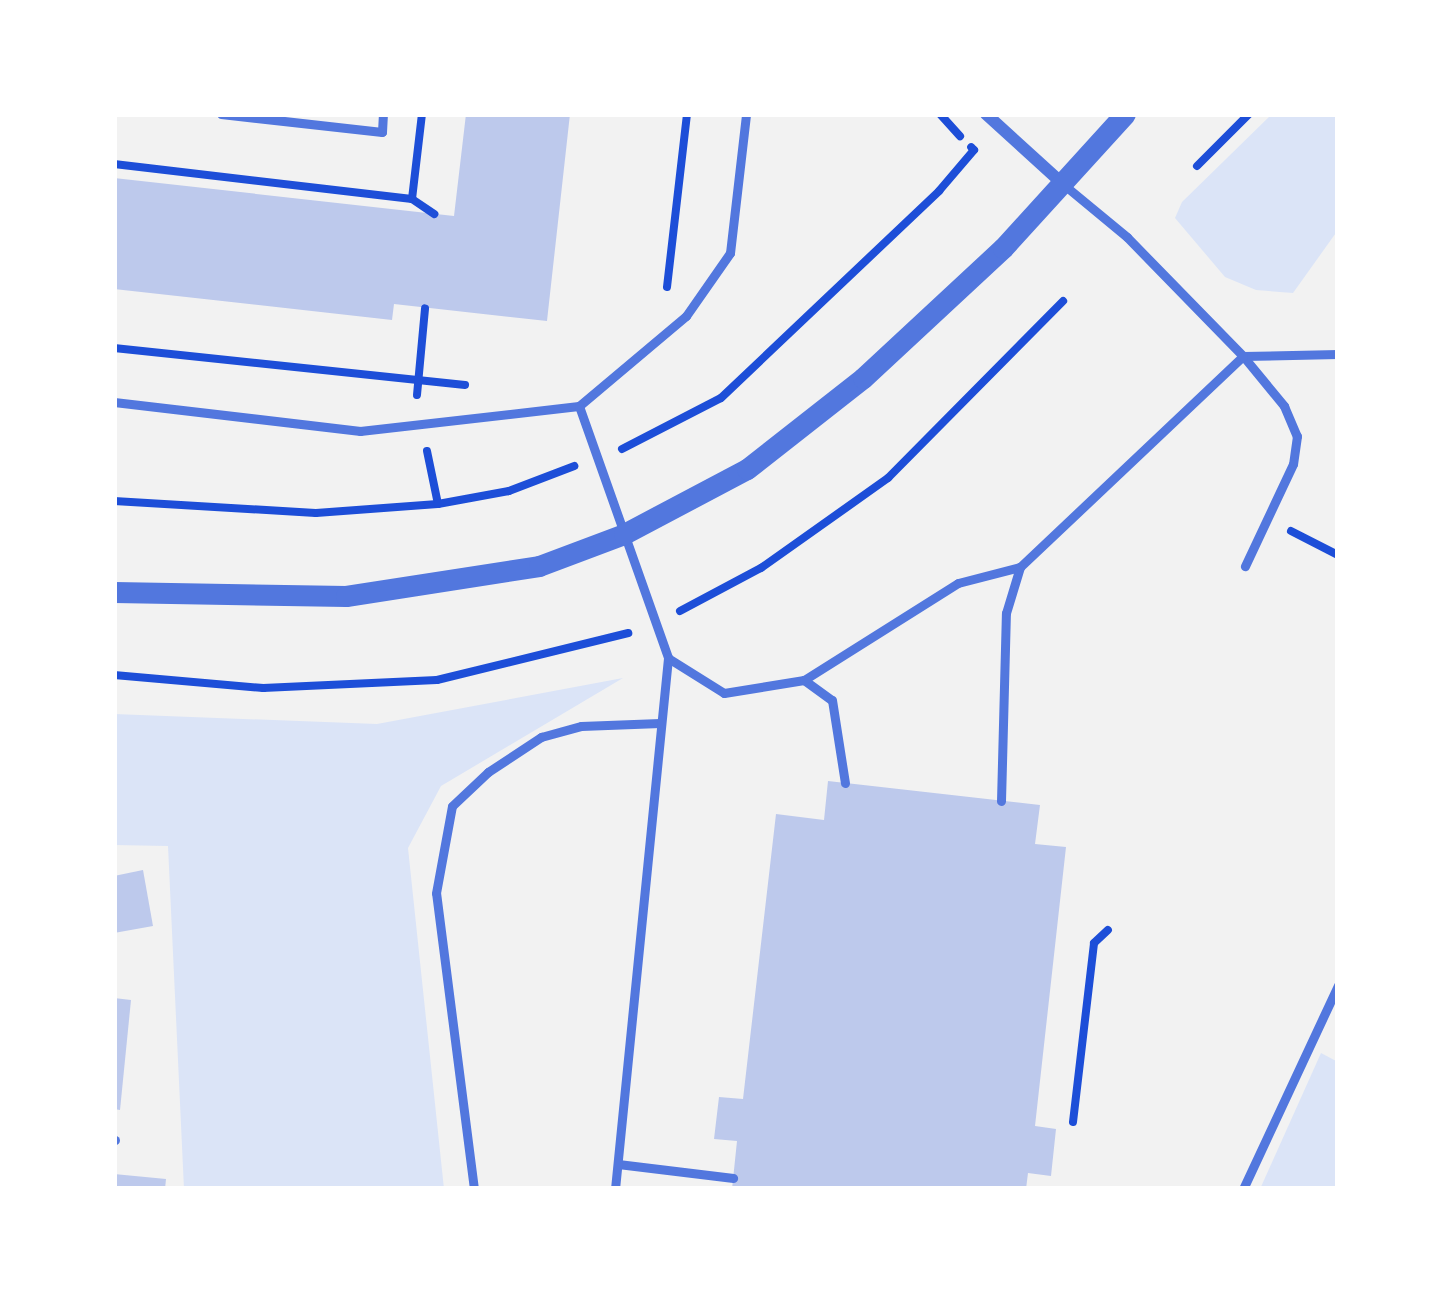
<!DOCTYPE html>
<style>
body{margin:0}
#map{position:relative;width:1452px;height:1303px;overflow:hidden;background:#f2f2f2;font-family:"Exo 2",sans-serif}
div>[style]{position:absolute}
.green>*{inset:0;background:#dbe4f7}
.building>*{inset:0;background:#bdc9ec}
.path>*{height:8px;margin:-4px;padding:0 4px;transform-origin:4px;border-radius:4px;background:#1d4ed8}
.service>*{height:9px;margin:-4.5px;padding:0 4.5px;transform-origin:4.5px;border-radius:4.5px;background:#5277de}
.minor>*{height:12px;margin:-6px;padding:0 6px;transform-origin:6px;border-radius:6px;background:#5277de}
.tertiary>*{height:21px;margin:-10.5px;padding:0 10.5px;transform-origin:10.5px;border-radius:10.5px;background:#5277de}
span{translate:-50% -50%;white-space:nowrap;text-align:center;line-height:1.15;-webkit-text-stroke:12px #fff;paint-order:stroke}
.frame{position:absolute;inset:0;border:117px solid #fff;pointer-events:none}
</style>
<div id="map">
<div class="green">
<i style="clip-path:polygon(1272px 114px,1338px 114px,1338px 230px,1293px 293px,1256px 290px,1225px 277px,1175px 218px,1182px 202px)"></i>
<i style="clip-path:polygon(623px 678px,441px 786px,408px 848px,444px 1189px,184px 1189px,168px 846px,114px 845px,114px 714px,377px 724px)"></i>
<i style="clip-path:polygon(1321px 1053px,1338px 1062px,1338px 1189px,1260px 1189px)"></i>
</div>
<div class="building">
<i style="clip-path:polygon(466px 114px,570px 114px,547px 321px,394px 304px,392px 320px,114px 289px,114px 178px,454px 216px)"></i>
<i style="clip-path:polygon(828px 781px,1040px 805px,1035px 844px,1066px 847px,1035px 1126px,1056px 1129px,1051px 1176px,1028px 1173px,1026px 1189px,732px 1189px,737px 1141px,714px 1139px,719px 1097px,743px 1099px,776px 814px,824px 820px)"></i>
<i style="clip-path:polygon(143px 870px,153px 926px,114px 933px,114px 876px)"></i>
<i style="clip-path:polygon(114px 998px,131px 1000px,120px 1110px,114px 1109px)"></i>
<i style="clip-path:polygon(114px 1174px,166px 1179px,165px 1189px,114px 1189px)"></i>
</div>
<div class="path">
<i style="left:940px;top:114px;width:30px;rotate:48deg"></i>
<i style="left:114px;top:164px;width:300px;rotate:6.7deg"></i>
<i style="left:412px;top:199px;width:86px;rotate:-83.3deg"></i>
<i style="left:1197px;top:166px;width:74px;rotate:-45deg"></i>
<i style="left:412px;top:199px;width:27px;rotate:34deg"></i>
<i style="left:667px;top:287px;width:174px;rotate:-83.4deg"></i>
<i style="left:114px;top:348px;width:353px;rotate:6deg"></i>
<i style="left:417px;top:395px;width:87px;rotate:-84.7deg"></i>
<i style="left:622px;top:449px;width:111px;rotate:-27.3deg"></i>
<i style="left:721px;top:398px;width:301px;rotate:-43.5deg"></i>
<i style="left:939px;top:191px;width:54px;rotate:-49.5deg"></i>
<i style="left:974px;top:150px;width:4px;rotate:-135deg"></i>
<i style="left:427px;top:451px;width:54px;rotate:78.3deg"></i>
<i style="left:114px;top:501px;width:202px;rotate:3.4deg"></i>
<i style="left:316px;top:513px;width:122px;rotate:-4.2deg"></i>
<i style="left:438px;top:504px;width:72px;rotate:-10.4deg"></i>
<i style="left:509px;top:491px;width:70px;rotate:-21deg"></i>
<i style="left:1291px;top:531px;width:53px;rotate:27.1deg"></i>
<i style="left:680px;top:611px;width:92px;rotate:-28deg"></i>
<i style="left:761px;top:568px;width:156px;rotate:-35.3deg"></i>
<i style="left:888px;top:478px;width:249px;rotate:-45.3deg"></i>
<i style="left:114px;top:675px;width:150px;rotate:5deg"></i>
<i style="left:263px;top:688px;width:174px;rotate:-2.6deg"></i>
<i style="left:437px;top:680px;width:197px;rotate:-13.8deg"></i>
<i style="left:1073px;top:1122px;width:180px;rotate:-83.3deg"></i>
<i style="left:1094px;top:943px;width:19px;rotate:-43deg"></i>
</div>
<div class="service">
<i style="left:221px;top:114px;width:162px;rotate:6.4deg"></i>
<i style="left:382px;top:132px;width:18px;rotate:-87deg"></i>
<i style="left:1243px;top:356px;width:65px;rotate:50.6deg"></i>
<i style="left:1284px;top:406px;width:33px;rotate:67deg"></i>
<i style="left:1297px;top:436px;width:28px;rotate:98deg"></i>
<i style="left:1293px;top:464px;width:113px;rotate:115.2deg"></i>
<i style="left:1243px;top:356px;width:95px;rotate:-1.2deg"></i>
<i style="left:114px;top:402px;width:248px;rotate:6.7deg"></i>
<i style="left:360px;top:431px;width:220px;rotate:-6.5deg"></i>
<i style="left:579px;top:406px;width:140px;rotate:-40.1deg"></i>
<i style="left:686px;top:316px;width:77px;rotate:-55.1deg"></i>
<i style="left:730px;top:253px;width:140px;rotate:-83.4deg"></i>
<i style="left:579px;top:406px;width:267px;rotate:70.5deg"></i>
<i style="left:668px;top:658px;width:66px;rotate:32deg"></i>
<i style="left:724px;top:693px;width:81px;rotate:-9.2deg"></i>
<i style="left:804px;top:680px;width:34px;rotate:36deg"></i>
<i style="left:832px;top:700px;width:84px;rotate:81.1deg"></i>
<i style="left:804px;top:680px;width:182px;rotate:-32.2deg"></i>
<i style="left:958px;top:583px;width:64px;rotate:-14.5deg"></i>
<i style="left:1001px;top:801px;width:188px;rotate:-88.5deg"></i>
<i style="left:1006px;top:613px;width:48px;rotate:-73.1deg"></i>
<i style="left:1020px;top:567px;width:307px;rotate:-43.4deg"></i>
<i style="left:1243px;top:356px;width:166px;rotate:-134.3deg"></i>
<i style="left:1127px;top:237px;width:83px;rotate:-140.4deg"></i>
<i style="left:114px;top:1140px;width:1px"></i>
<i style="left:618px;top:1164px;width:116px;rotate:6.9deg"></i>
<i style="left:474px;top:1189px;width:298px;rotate:-97.3deg"></i>
<i style="left:436px;top:893px;width:88px;rotate:-79.6deg"></i>
<i style="left:452px;top:806px;width:50px;rotate:-43.4deg"></i>
<i style="left:488px;top:772px;width:64px;rotate:-33.4deg"></i>
<i style="left:541px;top:737px;width:41px;rotate:-15.4deg"></i>
<i style="left:581px;top:726px;width:79px;rotate:-2.2deg"></i>
<i style="left:615px;top:1189px;width:534px;rotate:-84.3deg"></i>
<i style="left:1243px;top:1189px;width:225px;rotate:-65deg"></i>
</div>
<div class="minor">
<i style="left:986px;top:114px;width:104px;rotate:42.3deg"></i>
</div>
<div class="tertiary">
<i style="left:114px;top:592px;width:232px;rotate:1deg"></i>
<i style="left:346px;top:596px;width:195px;rotate:-8.8deg"></i>
<i style="left:539px;top:566px;width:91px;rotate:-20.6deg"></i>
<i style="left:624px;top:534px;width:139px;rotate:-27.9deg"></i>
<i style="left:747px;top:469px;width:147px;rotate:-38.1deg"></i>
<i style="left:863px;top:378px;width:191px;rotate:-42.9deg"></i>
<i style="left:1003px;top:248px;width:181px;rotate:-47.7deg"></i>
</div>
<div class="frame"></div>
</div>
